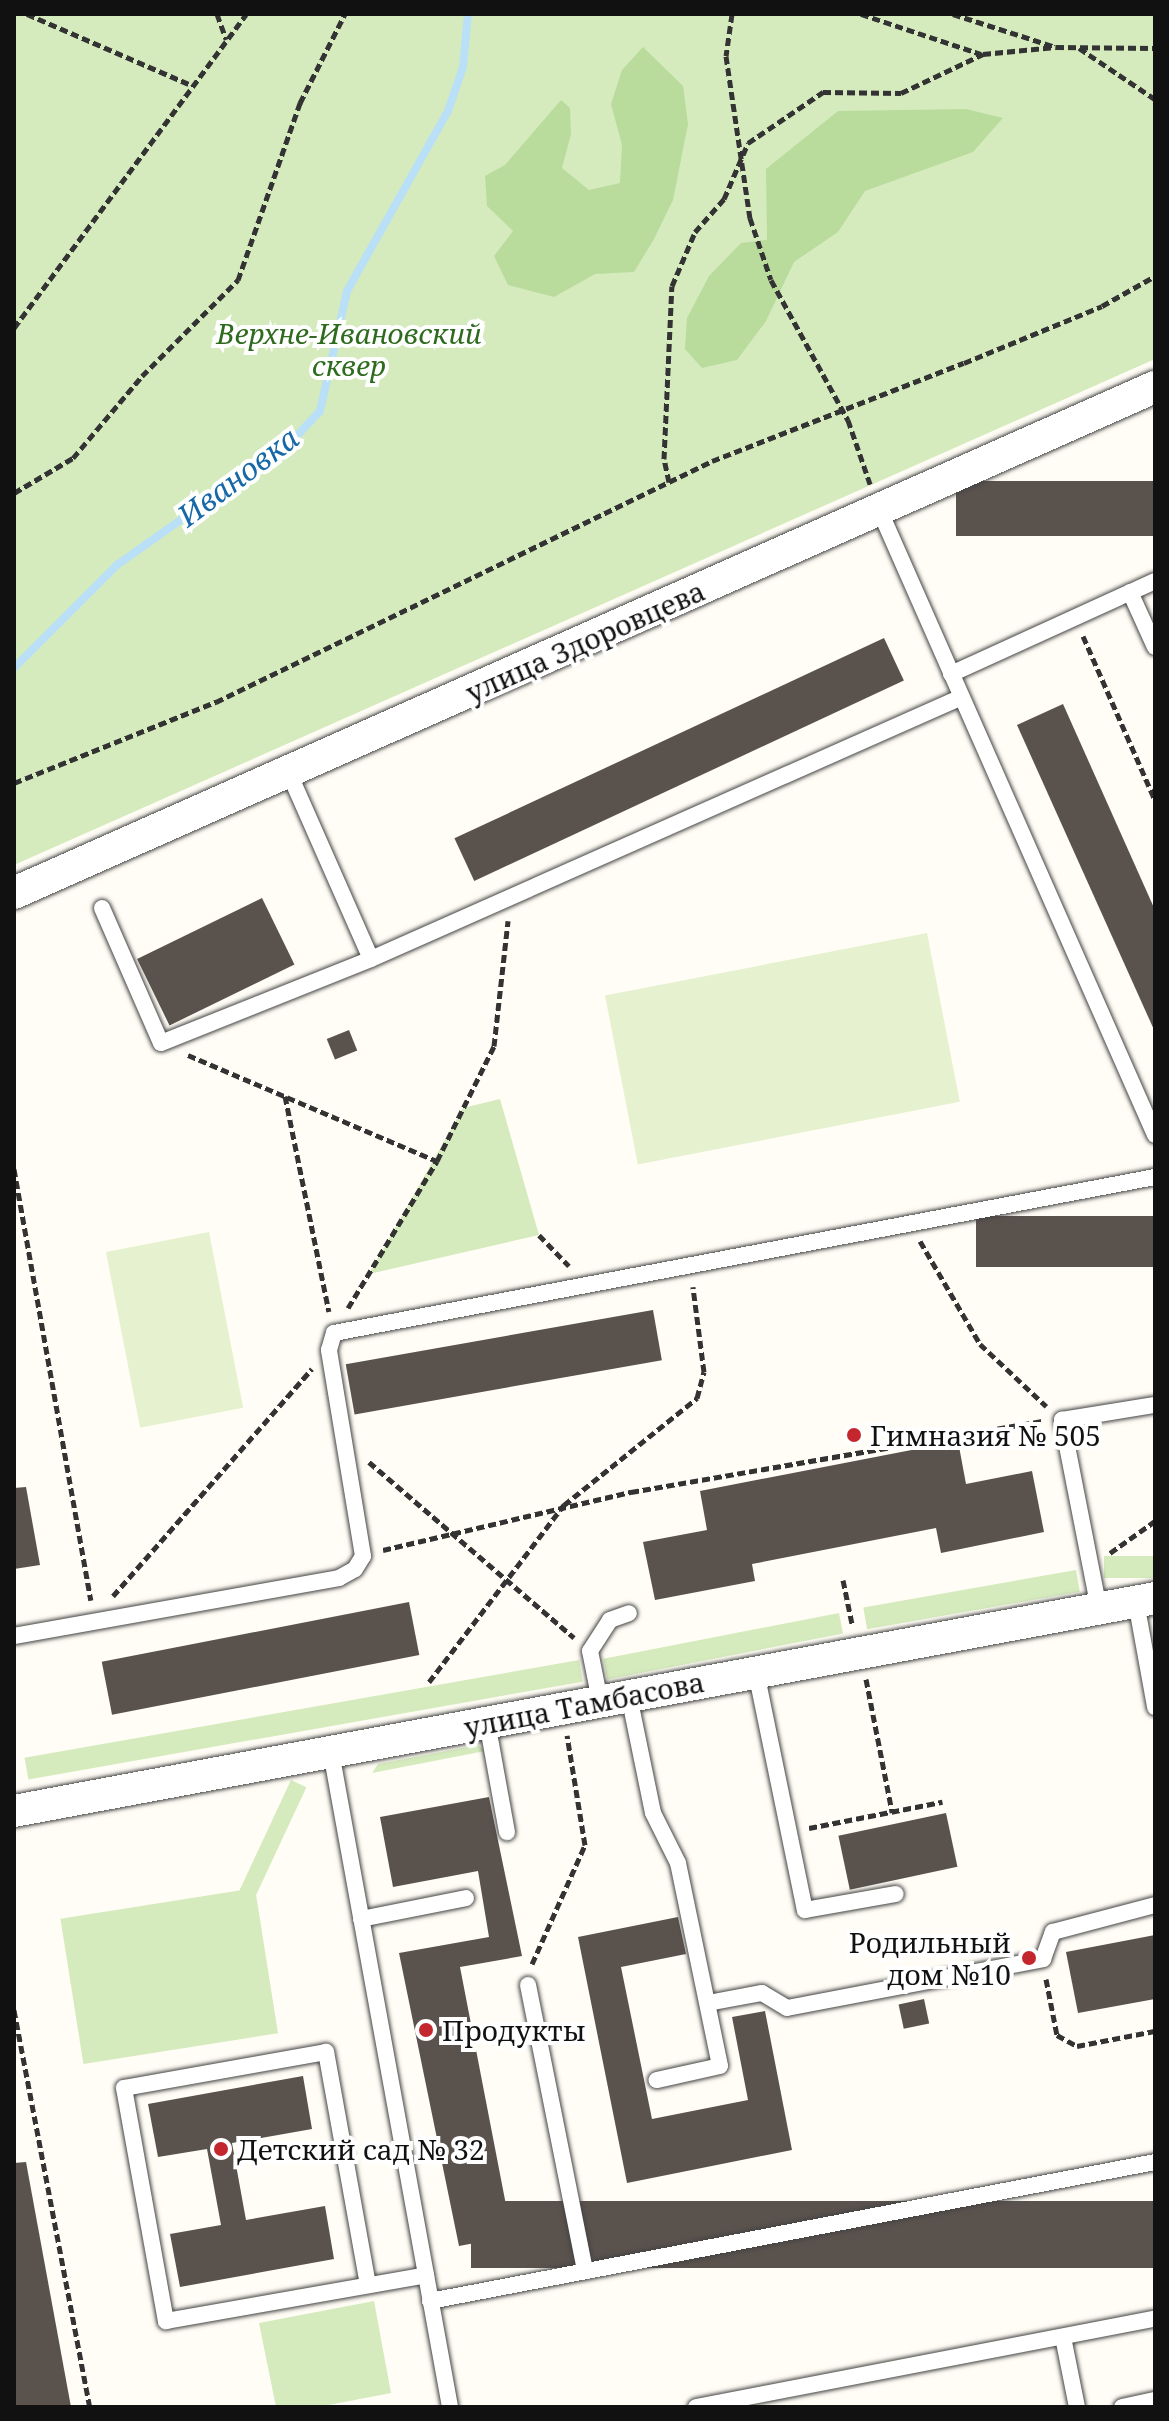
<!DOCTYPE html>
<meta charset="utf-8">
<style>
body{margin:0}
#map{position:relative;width:1169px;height:2421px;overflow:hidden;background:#fffdf5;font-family:"Noto Serif",serif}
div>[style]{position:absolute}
.green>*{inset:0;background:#d5ebbd;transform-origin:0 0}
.forest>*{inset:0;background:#b9dc9c}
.pitch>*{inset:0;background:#e6f2cf;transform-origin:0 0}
.stream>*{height:8px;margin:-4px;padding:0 4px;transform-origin:4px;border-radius:4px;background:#b9e0f7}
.building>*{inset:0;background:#5a524d;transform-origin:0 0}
.path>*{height:5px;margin-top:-2.5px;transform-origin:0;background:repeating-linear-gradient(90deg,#333 0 8px,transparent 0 12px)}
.roads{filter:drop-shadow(0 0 2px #444) drop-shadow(0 0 2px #444)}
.service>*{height:16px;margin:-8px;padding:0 8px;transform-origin:8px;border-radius:8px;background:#fff}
.minor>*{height:32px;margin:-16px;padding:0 16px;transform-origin:16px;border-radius:16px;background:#fff}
.dots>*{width:22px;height:22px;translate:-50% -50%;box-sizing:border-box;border:4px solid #fff;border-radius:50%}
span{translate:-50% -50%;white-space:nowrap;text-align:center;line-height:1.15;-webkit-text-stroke:8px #fff;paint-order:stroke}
.park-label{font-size:28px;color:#2f6b1f;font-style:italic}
.street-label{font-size:28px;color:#111}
.poi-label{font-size:28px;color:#111}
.left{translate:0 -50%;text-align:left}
.right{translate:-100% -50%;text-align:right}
.water-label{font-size:30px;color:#1768a6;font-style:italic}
.frame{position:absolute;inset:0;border:16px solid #111;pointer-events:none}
</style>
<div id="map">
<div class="green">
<i style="clip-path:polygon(14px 14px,1155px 14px,1155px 359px,14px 865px)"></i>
<i style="clip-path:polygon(500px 1099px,539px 1235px,369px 1274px,463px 1108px)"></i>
<i style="left:1155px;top:1556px;width:22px;height:51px;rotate:90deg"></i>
<i style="left:1076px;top:1570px;width:22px;height:216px;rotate:80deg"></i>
<i style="left:839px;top:1613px;width:21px;height:240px;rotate:79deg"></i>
<i style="left:579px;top:1660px;width:22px;height:563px;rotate:80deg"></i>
<i style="clip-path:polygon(478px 1745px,485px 1751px,372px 1773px,378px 1764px)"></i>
<i style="left:291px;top:1780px;width:17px;height:282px;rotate:25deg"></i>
<i style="left:255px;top:1888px;width:147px;height:197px;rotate:81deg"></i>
<i style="clip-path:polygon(374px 2301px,391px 2393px,318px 2407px,276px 2407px,259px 2323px)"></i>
</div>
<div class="forest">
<i style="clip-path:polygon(643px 47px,683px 86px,688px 124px,673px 200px,654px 239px,634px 272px,595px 274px,554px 297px,508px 285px,494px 256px,513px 231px,487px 206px,485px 176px,505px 165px,561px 100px,570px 108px,571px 134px,562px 168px,589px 190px,620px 183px,622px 145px,611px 104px,622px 70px)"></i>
<i style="clip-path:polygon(966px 109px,1003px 118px,973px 152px,865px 191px,838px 232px,794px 262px,766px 321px,737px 360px,702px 368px,685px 349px,687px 318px,709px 276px,741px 243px,767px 240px,766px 169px,838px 111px)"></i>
</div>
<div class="pitch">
<i style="left:927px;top:933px;width:172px;height:328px;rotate:79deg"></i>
<i style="left:209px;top:1232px;width:179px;height:105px;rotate:79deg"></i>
</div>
<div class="stream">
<i style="left:14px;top:668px;width:146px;rotate:-45deg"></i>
<i style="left:117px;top:565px;width:214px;rotate:-35.3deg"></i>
<i style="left:292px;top:441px;width:41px;rotate:-47deg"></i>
<i style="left:320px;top:411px;width:123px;rotate:-77.3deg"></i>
<i style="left:347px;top:291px;width:206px;rotate:-60.7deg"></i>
<i style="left:448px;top:111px;width:46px;rotate:-71.2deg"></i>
<i style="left:463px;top:67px;width:53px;rotate:-84.6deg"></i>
</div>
<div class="building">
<i style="left:1155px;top:481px;width:55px;height:199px;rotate:90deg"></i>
<i style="left:884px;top:638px;width:47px;height:474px;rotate:65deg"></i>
<i style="clip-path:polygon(1063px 704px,1155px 910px,1155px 1032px,1017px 725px)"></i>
<i style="left:262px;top:898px;width:74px;height:139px;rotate:64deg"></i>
<i style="left:349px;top:1030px;width:22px;height:24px;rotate:68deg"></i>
<i style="left:1155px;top:1216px;width:51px;height:179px;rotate:90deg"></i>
<i style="left:653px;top:1310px;width:51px;height:312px;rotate:80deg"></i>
<i style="clip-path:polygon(958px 1441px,966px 1484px,1032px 1471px,1044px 1532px,941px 1553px,936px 1528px,752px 1564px,755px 1581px,655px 1600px,643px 1542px,707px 1530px,700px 1491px)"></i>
<i style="clip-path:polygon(26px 1487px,40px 1565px,14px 1569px,14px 1488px)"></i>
<i style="left:409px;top:1602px;width:54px;height:313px;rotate:79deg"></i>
<i style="clip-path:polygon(489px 1797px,522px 1956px,460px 1967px,512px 2236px,459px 2246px,399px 1953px,489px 1937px,478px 1871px,393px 1887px,380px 1817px)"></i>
<i style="left:946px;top:1813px;width:55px;height:110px;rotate:78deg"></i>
<i style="clip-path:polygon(678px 1917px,686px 1954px,621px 1967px,652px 2119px,748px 2100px,732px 2017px,765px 2011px,792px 2150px,627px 2183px,578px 1937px)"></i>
<i style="clip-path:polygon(1155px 1935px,1155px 1999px,1078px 2013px,1066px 1952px)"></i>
<i style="left:924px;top:1999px;width:25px;height:26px;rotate:78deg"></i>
<i style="clip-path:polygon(303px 2076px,312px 2129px,232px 2143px,246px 2220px,325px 2206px,334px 2259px,180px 2287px,170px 2234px,221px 2225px,207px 2149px,158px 2157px,148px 2104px)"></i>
<i style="clip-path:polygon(26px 2162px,71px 2407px,14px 2407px,14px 2163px)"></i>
<i style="left:1155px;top:2201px;width:67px;height:684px;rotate:90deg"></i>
</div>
<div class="path">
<i style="left:27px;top:14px;width:176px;rotate:23.4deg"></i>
<i style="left:217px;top:14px;width:27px;rotate:70deg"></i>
<i style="left:732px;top:14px;width:42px;rotate:98.1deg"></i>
<i style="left:726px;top:56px;width:164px;rotate:81.6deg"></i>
<i style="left:750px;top:218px;width:65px;rotate:71.3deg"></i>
<i style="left:771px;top:280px;width:160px;rotate:61.2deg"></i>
<i style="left:848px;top:420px;width:68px;rotate:71deg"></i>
<i style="left:861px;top:14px;width:126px;rotate:18.4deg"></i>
<i style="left:953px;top:14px;width:108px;rotate:17.8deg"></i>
<i style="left:1056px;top:47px;width:99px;rotate:0.6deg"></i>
<i style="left:1079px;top:48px;width:92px;rotate:33.9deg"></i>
<i style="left:14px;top:328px;width:390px;rotate:-53.5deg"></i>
<i style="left:669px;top:482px;width:24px;rotate:-102deg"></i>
<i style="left:664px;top:459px;width:173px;rotate:-87.4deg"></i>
<i style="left:672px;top:286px;width:59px;rotate:-66.9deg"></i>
<i style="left:695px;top:232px;width:44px;rotate:-48.7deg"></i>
<i style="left:724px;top:199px;width:61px;rotate:-66.8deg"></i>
<i style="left:748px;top:143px;width:91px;rotate:-34.2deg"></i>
<i style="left:823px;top:92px;width:78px;rotate:0.7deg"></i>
<i style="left:901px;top:93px;width:91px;rotate:-25.4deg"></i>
<i style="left:983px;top:54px;width:73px;rotate:-5.5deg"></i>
<i style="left:14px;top:493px;width:69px;rotate:-30.7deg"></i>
<i style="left:73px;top:458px;width:107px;rotate:-49.9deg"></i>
<i style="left:142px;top:376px;width:136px;rotate:-45deg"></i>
<i style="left:238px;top:280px;width:188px;rotate:-70.7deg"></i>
<i style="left:300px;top:103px;width:100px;rotate:-63.2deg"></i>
<i style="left:1083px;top:636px;width:179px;rotate:66.3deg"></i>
<i style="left:14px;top:783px;width:218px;rotate:-21.9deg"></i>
<i style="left:216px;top:702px;width:551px;rotate:-25.91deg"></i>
<i style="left:712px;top:461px;width:270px;rotate:-21.3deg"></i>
<i style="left:964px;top:363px;width:149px;rotate:-22.4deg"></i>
<i style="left:1102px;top:306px;width:61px;rotate:-29.5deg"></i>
<i style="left:188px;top:1055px;width:271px;rotate:23.1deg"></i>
<i style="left:285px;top:1096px;width:220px;rotate:78.5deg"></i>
<i style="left:14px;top:1169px;width:438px;rotate:79.9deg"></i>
<i style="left:539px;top:1235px;width:43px;rotate:45.9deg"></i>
<i style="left:920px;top:1241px;width:119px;rotate:59.8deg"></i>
<i style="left:980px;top:1344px;width:91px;rotate:43.2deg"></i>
<i style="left:348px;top:1308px;width:172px;rotate:-58.8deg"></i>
<i style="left:437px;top:1161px;width:128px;rotate:-63.6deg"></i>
<i style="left:494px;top:1046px;width:126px;rotate:-83.6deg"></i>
<i style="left:369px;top:1462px;width:270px;rotate:40.6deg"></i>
<i style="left:383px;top:1550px;width:255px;rotate:-13.2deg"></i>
<i style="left:631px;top:1492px;width:419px;rotate:-9.8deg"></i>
<i style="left:1110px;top:1553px;width:55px;rotate:-35.4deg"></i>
<i style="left:843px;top:1580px;width:45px;rotate:78.4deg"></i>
<i style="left:113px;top:1596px;width:302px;rotate:-48.8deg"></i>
<i style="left:866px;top:1679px;width:136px;rotate:78.9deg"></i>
<i style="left:429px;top:1682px;width:223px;rotate:-52.7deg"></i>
<i style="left:564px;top:1505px;width:171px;rotate:-38.8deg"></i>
<i style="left:697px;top:1398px;width:27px;rotate:-75deg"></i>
<i style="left:704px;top:1372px;width:86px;rotate:-97.4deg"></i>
<i style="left:809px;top:1828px;width:136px;rotate:-11.1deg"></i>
<i style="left:532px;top:1964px;width:130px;rotate:-66deg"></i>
<i style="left:585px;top:1845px;width:111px;rotate:-99.3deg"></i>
<i style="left:1046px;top:1979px;width:57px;rotate:78.9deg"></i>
<i style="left:1057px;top:2035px;width:23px;rotate:29deg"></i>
<i style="left:1077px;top:2046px;width:79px;rotate:-10.9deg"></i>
<i style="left:14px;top:2010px;width:404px;rotate:79.2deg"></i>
</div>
<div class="roads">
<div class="service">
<i style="left:879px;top:509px;width:684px;rotate:66.21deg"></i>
<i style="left:1130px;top:592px;width:60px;rotate:65.6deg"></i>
<i style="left:951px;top:674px;width:224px;rotate:-24.5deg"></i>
<i style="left:289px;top:773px;width:203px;rotate:66.2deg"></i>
<i style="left:371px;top:959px;width:646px;rotate:-23.91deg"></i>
<i style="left:102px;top:908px;width:147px;rotate:66.4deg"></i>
<i style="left:161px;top:1043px;width:226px;rotate:-21.8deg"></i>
<i style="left:1136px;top:1602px;width:107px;rotate:79.7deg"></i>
<i style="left:1099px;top:1609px;width:193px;rotate:-101.1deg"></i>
<i style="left:1062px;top:1420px;width:94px;rotate:-9.2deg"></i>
<i style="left:14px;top:1636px;width:330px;rotate:-10.1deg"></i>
<i style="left:339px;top:1578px;width:18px;rotate:-29deg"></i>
<i style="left:355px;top:1569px;width:15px;rotate:-58deg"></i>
<i style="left:363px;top:1556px;width:209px;rotate:-99.4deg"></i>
<i style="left:329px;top:1350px;width:18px;rotate:-74deg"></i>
<i style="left:334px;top:1333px;width:836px;rotate:-10.76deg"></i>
<i style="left:756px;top:1672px;width:243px;rotate:78.4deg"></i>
<i style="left:805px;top:1910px;width:92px;rotate:-10deg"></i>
<i style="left:629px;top:1696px;width:119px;rotate:78.4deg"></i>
<i style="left:653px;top:1813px;width:56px;rotate:63.4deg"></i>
<i style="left:678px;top:1863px;width:207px;rotate:78.3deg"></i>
<i style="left:720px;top:2066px;width:65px;rotate:167.5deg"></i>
<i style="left:600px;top:1701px;width:51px;rotate:-101.3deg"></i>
<i style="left:590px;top:1651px;width:37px;rotate:-57deg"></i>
<i style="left:610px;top:1620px;width:20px;rotate:-20deg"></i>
<i style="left:487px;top:1722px;width:112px;rotate:79.7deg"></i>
<i style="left:331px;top:1752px;width:666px;rotate:79.7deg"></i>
<i style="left:361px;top:1919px;width:107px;rotate:-11.3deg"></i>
<i style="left:528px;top:1985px;width:291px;rotate:78.7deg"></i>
<i style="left:708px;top:2003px;width:55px;rotate:-10.5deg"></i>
<i style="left:762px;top:1993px;width:29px;rotate:31deg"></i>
<i style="left:787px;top:2008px;width:261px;rotate:-10.8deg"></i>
<i style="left:1043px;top:1959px;width:29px;rotate:-70deg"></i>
<i style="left:1053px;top:1932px;width:106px;rotate:-14.8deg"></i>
<i style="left:368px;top:2285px;width:237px;rotate:-100.2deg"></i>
<i style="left:326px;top:2052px;width:205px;rotate:169.9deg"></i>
<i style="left:124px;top:2088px;width:237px;rotate:79.8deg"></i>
<i style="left:166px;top:2321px;width:264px;rotate:-10deg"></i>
<i style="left:430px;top:2301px;width:738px;rotate:-10.85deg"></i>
<i style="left:1063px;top:2337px;width:71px;rotate:78.7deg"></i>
<i style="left:696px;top:2407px;width:467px;rotate:-10.9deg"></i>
<i style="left:1122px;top:2407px;width:34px;rotate:-12deg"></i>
</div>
<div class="minor">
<i style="left:14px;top:893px;width:1248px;rotate:-23.92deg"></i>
<i style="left:14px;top:1811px;width:1161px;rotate:-10.57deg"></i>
</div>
</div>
<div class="dots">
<i style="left:854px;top:1435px;background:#c4262e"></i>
<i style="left:1029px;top:1958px;background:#c4262e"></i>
<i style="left:426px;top:2030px;background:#c4262e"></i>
<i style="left:221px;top:2149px;background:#c4262e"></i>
</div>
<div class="park-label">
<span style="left:349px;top:349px">Верхне-Ивановский<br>сквер</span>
</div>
<div class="street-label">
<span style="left:585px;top:641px;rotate:-24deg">улица Здоровцева</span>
<span style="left:584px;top:1704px;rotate:-11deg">улица Тамбасова</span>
</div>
<div class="poi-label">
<span class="left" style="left:870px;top:1435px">Гимназия № 505</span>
<span class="right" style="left:1011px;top:1958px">Родильный<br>дом №10</span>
<span class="left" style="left:442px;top:2030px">Продукты</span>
<span class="left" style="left:237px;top:2149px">Детский сад № 32</span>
</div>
<div class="water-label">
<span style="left:238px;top:477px;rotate:-37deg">Ивановка</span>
</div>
<div class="frame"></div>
</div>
